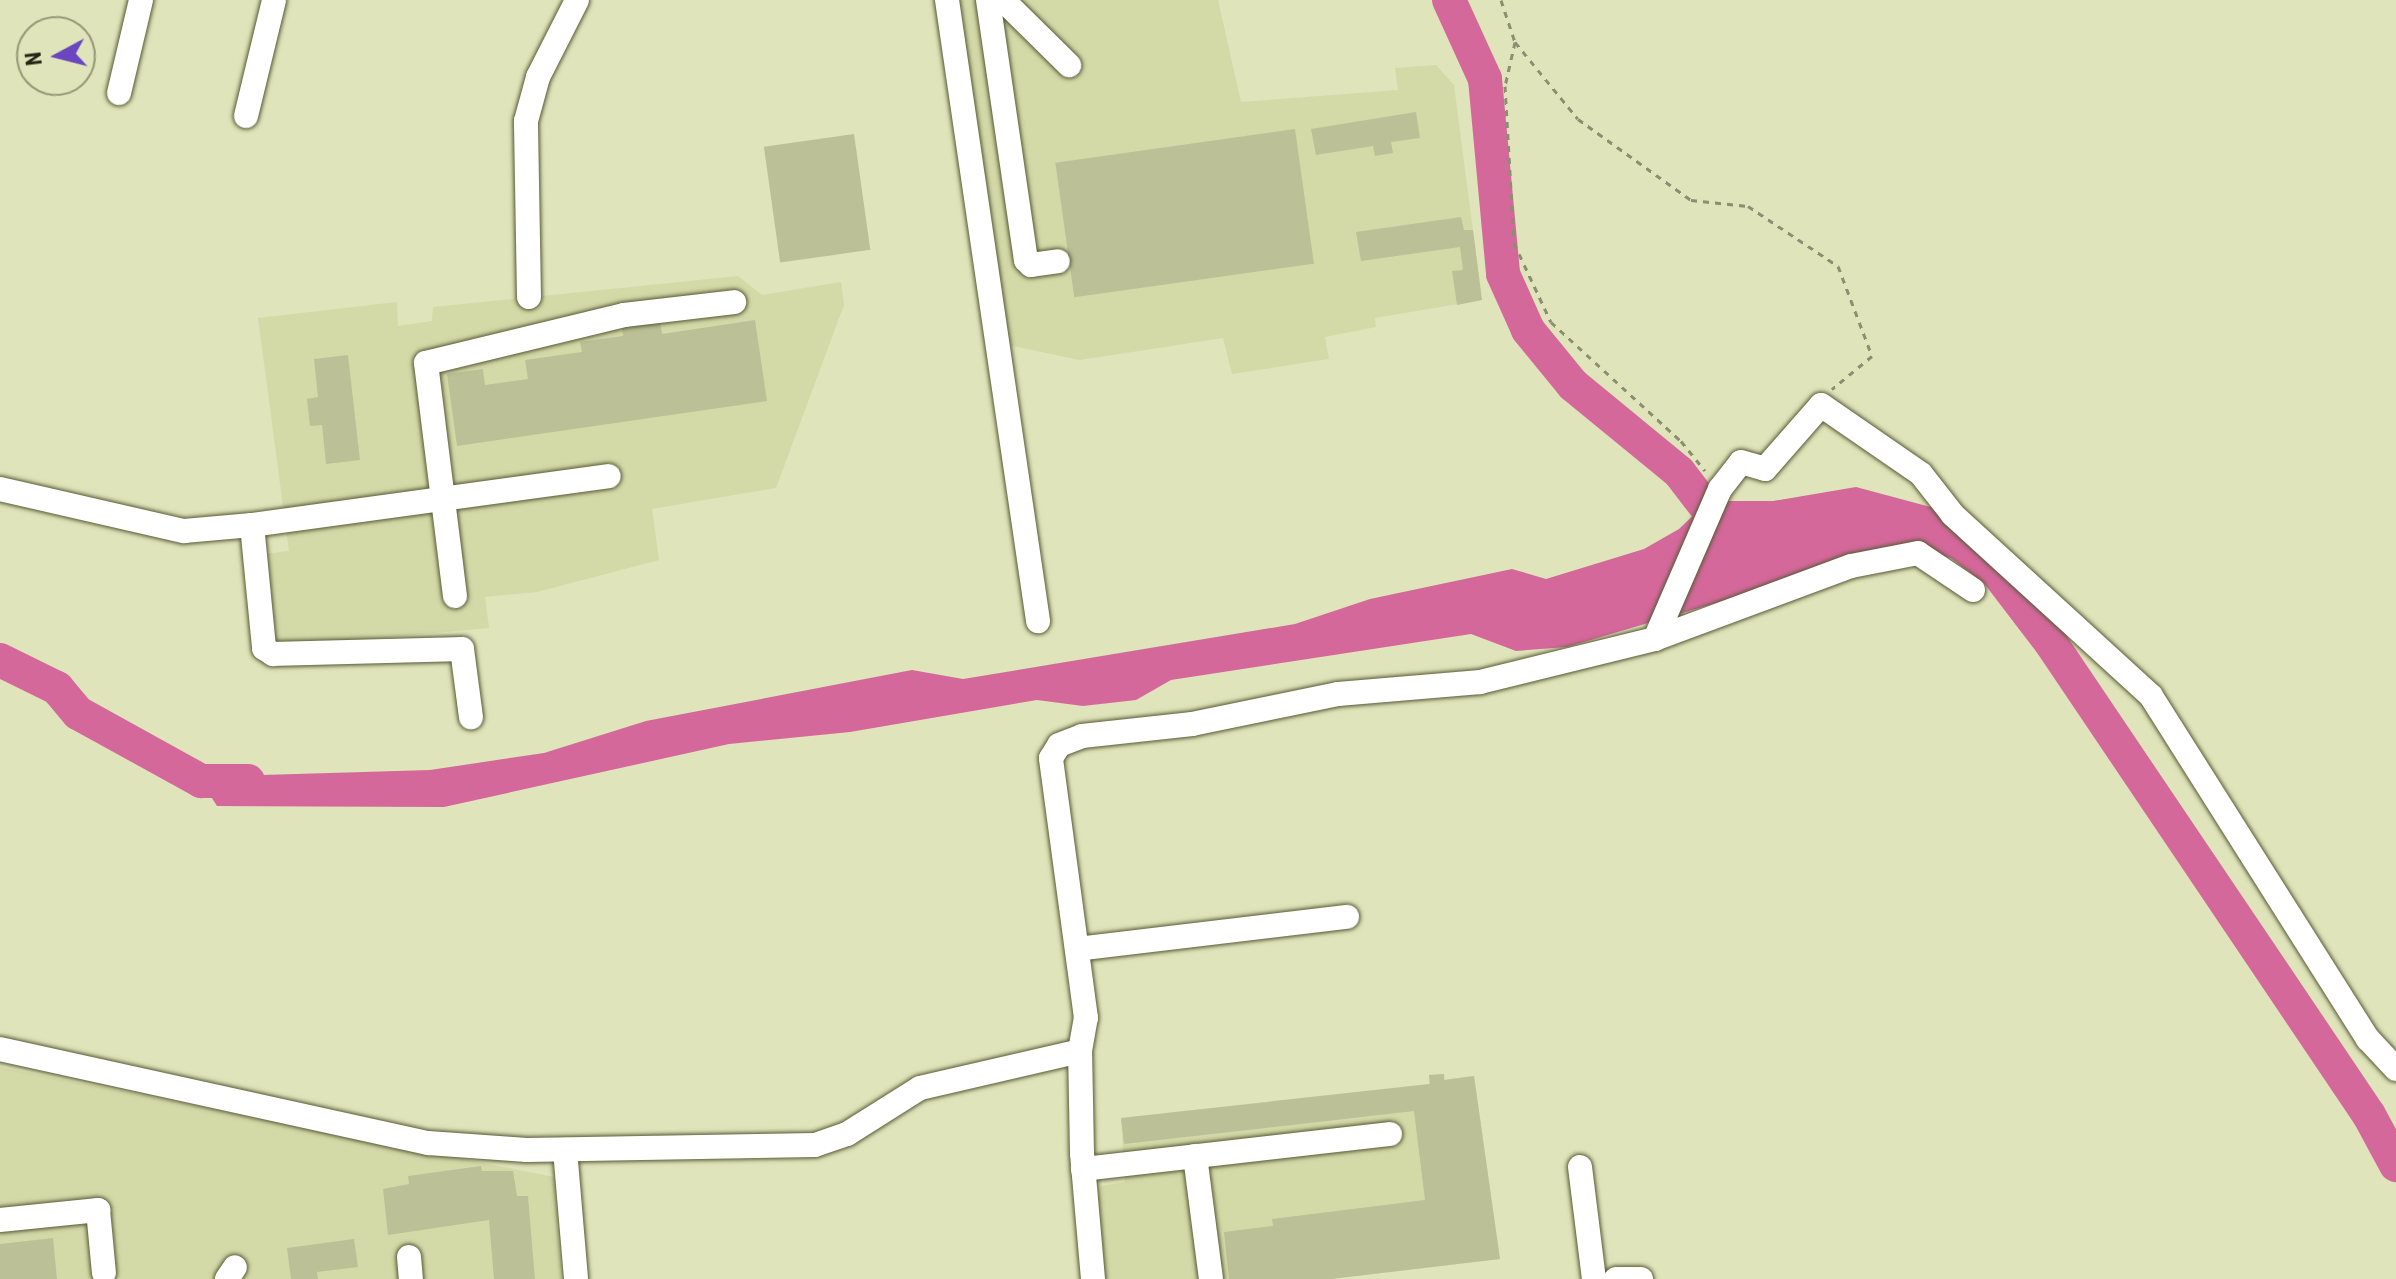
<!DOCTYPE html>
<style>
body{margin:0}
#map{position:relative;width:2396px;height:1279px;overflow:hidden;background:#dfe4ba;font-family:"Roboto Condensed",sans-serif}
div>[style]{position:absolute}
.built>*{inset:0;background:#d4d9a8}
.water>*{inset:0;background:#d5689b}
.river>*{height:34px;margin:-17px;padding:0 17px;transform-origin:17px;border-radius:17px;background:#d5689b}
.building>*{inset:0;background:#bcc097;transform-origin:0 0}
.path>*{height:3px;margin-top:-1.5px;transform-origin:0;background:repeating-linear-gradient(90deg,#8b8e70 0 6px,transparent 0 12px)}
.roads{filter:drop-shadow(0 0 2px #575a35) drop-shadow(0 0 2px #575a35)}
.minor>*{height:24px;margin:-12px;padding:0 12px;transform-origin:12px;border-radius:12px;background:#fff}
span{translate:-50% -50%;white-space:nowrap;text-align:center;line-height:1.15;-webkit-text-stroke:8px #dfe4ba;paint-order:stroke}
.north{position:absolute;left:16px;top:16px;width:80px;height:80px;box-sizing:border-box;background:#dfe4ba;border:2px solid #949878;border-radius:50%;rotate:263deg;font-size:22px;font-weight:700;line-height:32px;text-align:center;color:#242516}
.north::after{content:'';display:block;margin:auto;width:28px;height:36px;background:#6b46bf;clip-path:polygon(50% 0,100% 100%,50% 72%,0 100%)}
</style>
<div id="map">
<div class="built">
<i style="clip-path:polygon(956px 0,1218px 0,1241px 102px,1398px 90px,1395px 68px,1436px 65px,1454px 85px,1482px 300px,1375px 318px,1376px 327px,1325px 337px,1329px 359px,1232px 374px,1223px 338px,1080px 360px,1007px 345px)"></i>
<i style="clip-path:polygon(738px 276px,762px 295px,841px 282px,844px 305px,776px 488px,652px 509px,659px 560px,537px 592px,485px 597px,489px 628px,279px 647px,273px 643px,264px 554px,289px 551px,258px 318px,397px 302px,398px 326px,432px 321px,433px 307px)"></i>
<i style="clip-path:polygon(0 1067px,554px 1177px,561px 1279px,0 1279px)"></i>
<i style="clip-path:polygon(1444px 1074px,1445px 1080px,1474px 1076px,1500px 1259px,1331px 1279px,1103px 1279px,1093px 1207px,1101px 1186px,1125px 1182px,1121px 1118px,1429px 1084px,1429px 1075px)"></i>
</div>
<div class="water">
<i style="clip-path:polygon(1856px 487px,1938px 509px,1996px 571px,1909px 546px,1567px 647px,1516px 651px,1471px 634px,1171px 680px,1136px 700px,1083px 706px,1037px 700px,850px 732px,729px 744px,444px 807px,217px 806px,201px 781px,225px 776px,430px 770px,544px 753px,646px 721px,912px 670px,963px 679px,1295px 624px,1370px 599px,1512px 569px,1546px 579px,1644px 549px,1679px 529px,1708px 501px,1773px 501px)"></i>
</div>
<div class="river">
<i style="left:1449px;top:0;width:87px;rotate:65.5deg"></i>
<i style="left:1485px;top:79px;width:196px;rotate:84.7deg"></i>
<i style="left:1503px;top:274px;width:61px;rotate:65.9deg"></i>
<i style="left:1528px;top:330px;width:71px;rotate:50.7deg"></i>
<i style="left:1573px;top:385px;width:137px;rotate:39.4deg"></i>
<i style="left:1679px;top:472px;width:61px;rotate:52.4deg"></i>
<i style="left:1716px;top:520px;width:25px;rotate:14deg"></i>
<i style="left:1959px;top:543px;width:46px;rotate:37.1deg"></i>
<i style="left:1996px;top:571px;width:91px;rotate:52.6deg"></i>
<i style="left:2051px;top:643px;width:569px;rotate:56.03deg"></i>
<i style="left:2369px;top:1115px;width:57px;rotate:61.6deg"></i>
<i style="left:0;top:660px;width:64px;rotate:26.2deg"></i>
<i style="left:57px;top:688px;width:33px;rotate:50deg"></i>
<i style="left:78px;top:713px;width:141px;rotate:28.9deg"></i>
<i style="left:201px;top:781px;width:47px"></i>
</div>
<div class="building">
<i style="clip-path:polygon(1416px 112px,1420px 138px,1391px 142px,1393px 153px,1375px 156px,1373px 146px,1316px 155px,1311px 129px)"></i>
<i style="left:1295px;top:129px;width:136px;height:242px;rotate:82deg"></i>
<i style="left:854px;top:134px;width:117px;height:91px;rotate:82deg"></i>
<i style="clip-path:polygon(1461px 217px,1464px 230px,1473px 230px,1482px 300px,1457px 305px,1452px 271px,1463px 270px,1460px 247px,1361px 261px,1356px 232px)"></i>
<i style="clip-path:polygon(755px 320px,767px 401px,457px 446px,447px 374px,483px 369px,485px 385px,528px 379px,525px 360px,582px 352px,580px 342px,623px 336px,622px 327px,660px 321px,662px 334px)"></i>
<i style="clip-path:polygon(348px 355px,360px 460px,326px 464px,322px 425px,310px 426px,307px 399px,318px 397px,314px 359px)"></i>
<i style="clip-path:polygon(1444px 1074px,1444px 1080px,1474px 1076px,1500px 1259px,1331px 1279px,1229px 1279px,1224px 1232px,1273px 1226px,1272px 1219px,1425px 1200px,1414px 1111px,1124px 1144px,1121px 1118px,1430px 1084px,1429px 1075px)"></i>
<i style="clip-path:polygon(481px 1166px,482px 1171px,513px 1171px,517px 1196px,528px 1196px,535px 1279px,494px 1279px,489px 1220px,388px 1235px,383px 1189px,409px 1184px,408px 1176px)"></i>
<i style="clip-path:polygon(53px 1238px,57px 1279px,0 1279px,0 1244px)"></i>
<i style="clip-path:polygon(354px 1239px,358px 1267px,317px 1272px,318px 1279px,291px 1279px,287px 1248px)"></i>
</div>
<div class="path">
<i style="left:1501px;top:0;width:44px;rotate:71.6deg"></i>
<i style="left:1515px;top:42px;width:45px;rotate:102.8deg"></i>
<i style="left:1505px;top:86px;width:157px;rotate:86.7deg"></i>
<i style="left:1514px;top:243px;width:87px;rotate:64.9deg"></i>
<i style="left:1551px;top:322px;width:176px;rotate:42.5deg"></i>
<i style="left:1681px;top:441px;width:38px;rotate:51deg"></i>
<i style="left:1515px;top:42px;width:99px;rotate:50.7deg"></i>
<i style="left:1578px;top:119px;width:139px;rotate:35.6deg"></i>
<i style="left:1691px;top:200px;width:57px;rotate:6deg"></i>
<i style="left:1748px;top:206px;width:108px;rotate:33.7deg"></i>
<i style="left:1838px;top:266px;width:96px;rotate:69.3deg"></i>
<i style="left:1872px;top:356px;width:52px;rotate:140.5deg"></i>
</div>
<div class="roads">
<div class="minor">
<i style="left:947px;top:0;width:628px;rotate:81.66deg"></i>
<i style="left:988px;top:0;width:263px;rotate:81.7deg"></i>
<i style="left:1026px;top:260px;width:7px;rotate:45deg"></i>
<i style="left:1031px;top:265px;width:27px;rotate:-8deg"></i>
<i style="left:1003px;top:0;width:93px;rotate:44.6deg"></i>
<i style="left:119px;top:93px;width:96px;rotate:-76.7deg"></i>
<i style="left:246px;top:116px;width:119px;rotate:-76.4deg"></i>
<i style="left:529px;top:297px;width:176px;rotate:-91deg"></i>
<i style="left:526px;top:121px;width:46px;rotate:-74.7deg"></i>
<i style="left:538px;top:77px;width:86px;rotate:-63.1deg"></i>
<i style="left:0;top:489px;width:189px;rotate:12.9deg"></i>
<i style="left:184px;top:531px;width:68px;rotate:-5deg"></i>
<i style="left:252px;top:525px;width:124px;rotate:84.4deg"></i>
<i style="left:264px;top:648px;width:11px;rotate:34deg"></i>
<i style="left:273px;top:654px;width:189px;rotate:-1.5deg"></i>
<i style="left:462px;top:649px;width:69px;rotate:82.5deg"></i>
<i style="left:252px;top:525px;width:360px;rotate:-7.8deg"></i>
<i style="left:1973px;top:590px;width:66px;rotate:-146.1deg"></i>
<i style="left:1918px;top:553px;width:68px;rotate:169deg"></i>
<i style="left:1851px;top:566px;width:209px;rotate:159.6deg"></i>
<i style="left:1655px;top:639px;width:163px;rotate:-66.6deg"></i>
<i style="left:1720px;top:489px;width:34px;rotate:-52deg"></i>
<i style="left:1741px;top:462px;width:25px;rotate:16deg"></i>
<i style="left:1765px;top:469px;width:85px;rotate:-48.8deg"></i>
<i style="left:1821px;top:405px;width:121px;rotate:34.6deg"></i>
<i style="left:1921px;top:474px;width:52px;rotate:52deg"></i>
<i style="left:1953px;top:515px;width:268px;rotate:42.4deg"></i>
<i style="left:2151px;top:696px;width:406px;rotate:57.7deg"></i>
<i style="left:2368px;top:1039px;width:41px;rotate:47deg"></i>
<i style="left:455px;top:596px;width:235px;rotate:-97.1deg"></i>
<i style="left:426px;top:363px;width:204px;rotate:-13.6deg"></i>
<i style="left:624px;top:315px;width:111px;rotate:-6.7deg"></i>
<i style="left:1077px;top:949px;width:272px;rotate:-6.8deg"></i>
<i style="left:0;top:1049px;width:438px;rotate:12.4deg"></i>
<i style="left:428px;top:1143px;width:99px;rotate:4deg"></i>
<i style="left:527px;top:1150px;width:288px;rotate:-1deg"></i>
<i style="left:815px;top:1145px;width:34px;rotate:-19deg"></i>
<i style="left:847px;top:1134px;width:86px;rotate:-32.2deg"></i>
<i style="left:920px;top:1088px;width:164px;rotate:-13deg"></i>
<i style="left:565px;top:1150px;width:129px;rotate:85.1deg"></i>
<i style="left:1195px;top:1156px;width:124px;rotate:82.6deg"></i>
<i style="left:1580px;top:1167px;width:113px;rotate:82.9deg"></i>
<i style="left:1083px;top:1169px;width:309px;rotate:-6.5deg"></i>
<i style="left:0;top:1220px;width:99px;rotate:-5.8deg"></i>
<i style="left:98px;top:1210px;width:63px;rotate:84.6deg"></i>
<i style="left:409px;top:1257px;width:22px;rotate:85deg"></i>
<i style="left:227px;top:1279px;width:14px;rotate:-56deg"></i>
<i style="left:1093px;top:1279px;width:126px;rotate:-95deg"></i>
<i style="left:1082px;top:1153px;width:102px;rotate:-91.1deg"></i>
<i style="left:1080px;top:1051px;width:34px;rotate:-80deg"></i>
<i style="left:1086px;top:1018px;width:262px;rotate:-97.7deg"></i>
<i style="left:1051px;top:758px;width:15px;rotate:-58deg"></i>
<i style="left:1059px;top:745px;width:25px;rotate:-21deg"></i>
<i style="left:1082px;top:736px;width:111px;rotate:-6.2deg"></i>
<i style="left:1192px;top:724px;width:149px;rotate:-11.6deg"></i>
<i style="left:1338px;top:694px;width:143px;rotate:-4.8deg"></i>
<i style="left:1480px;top:682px;width:180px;rotate:-13.8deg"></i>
<i style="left:1616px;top:1279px;width:25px"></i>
</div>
</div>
<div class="north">N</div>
</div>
